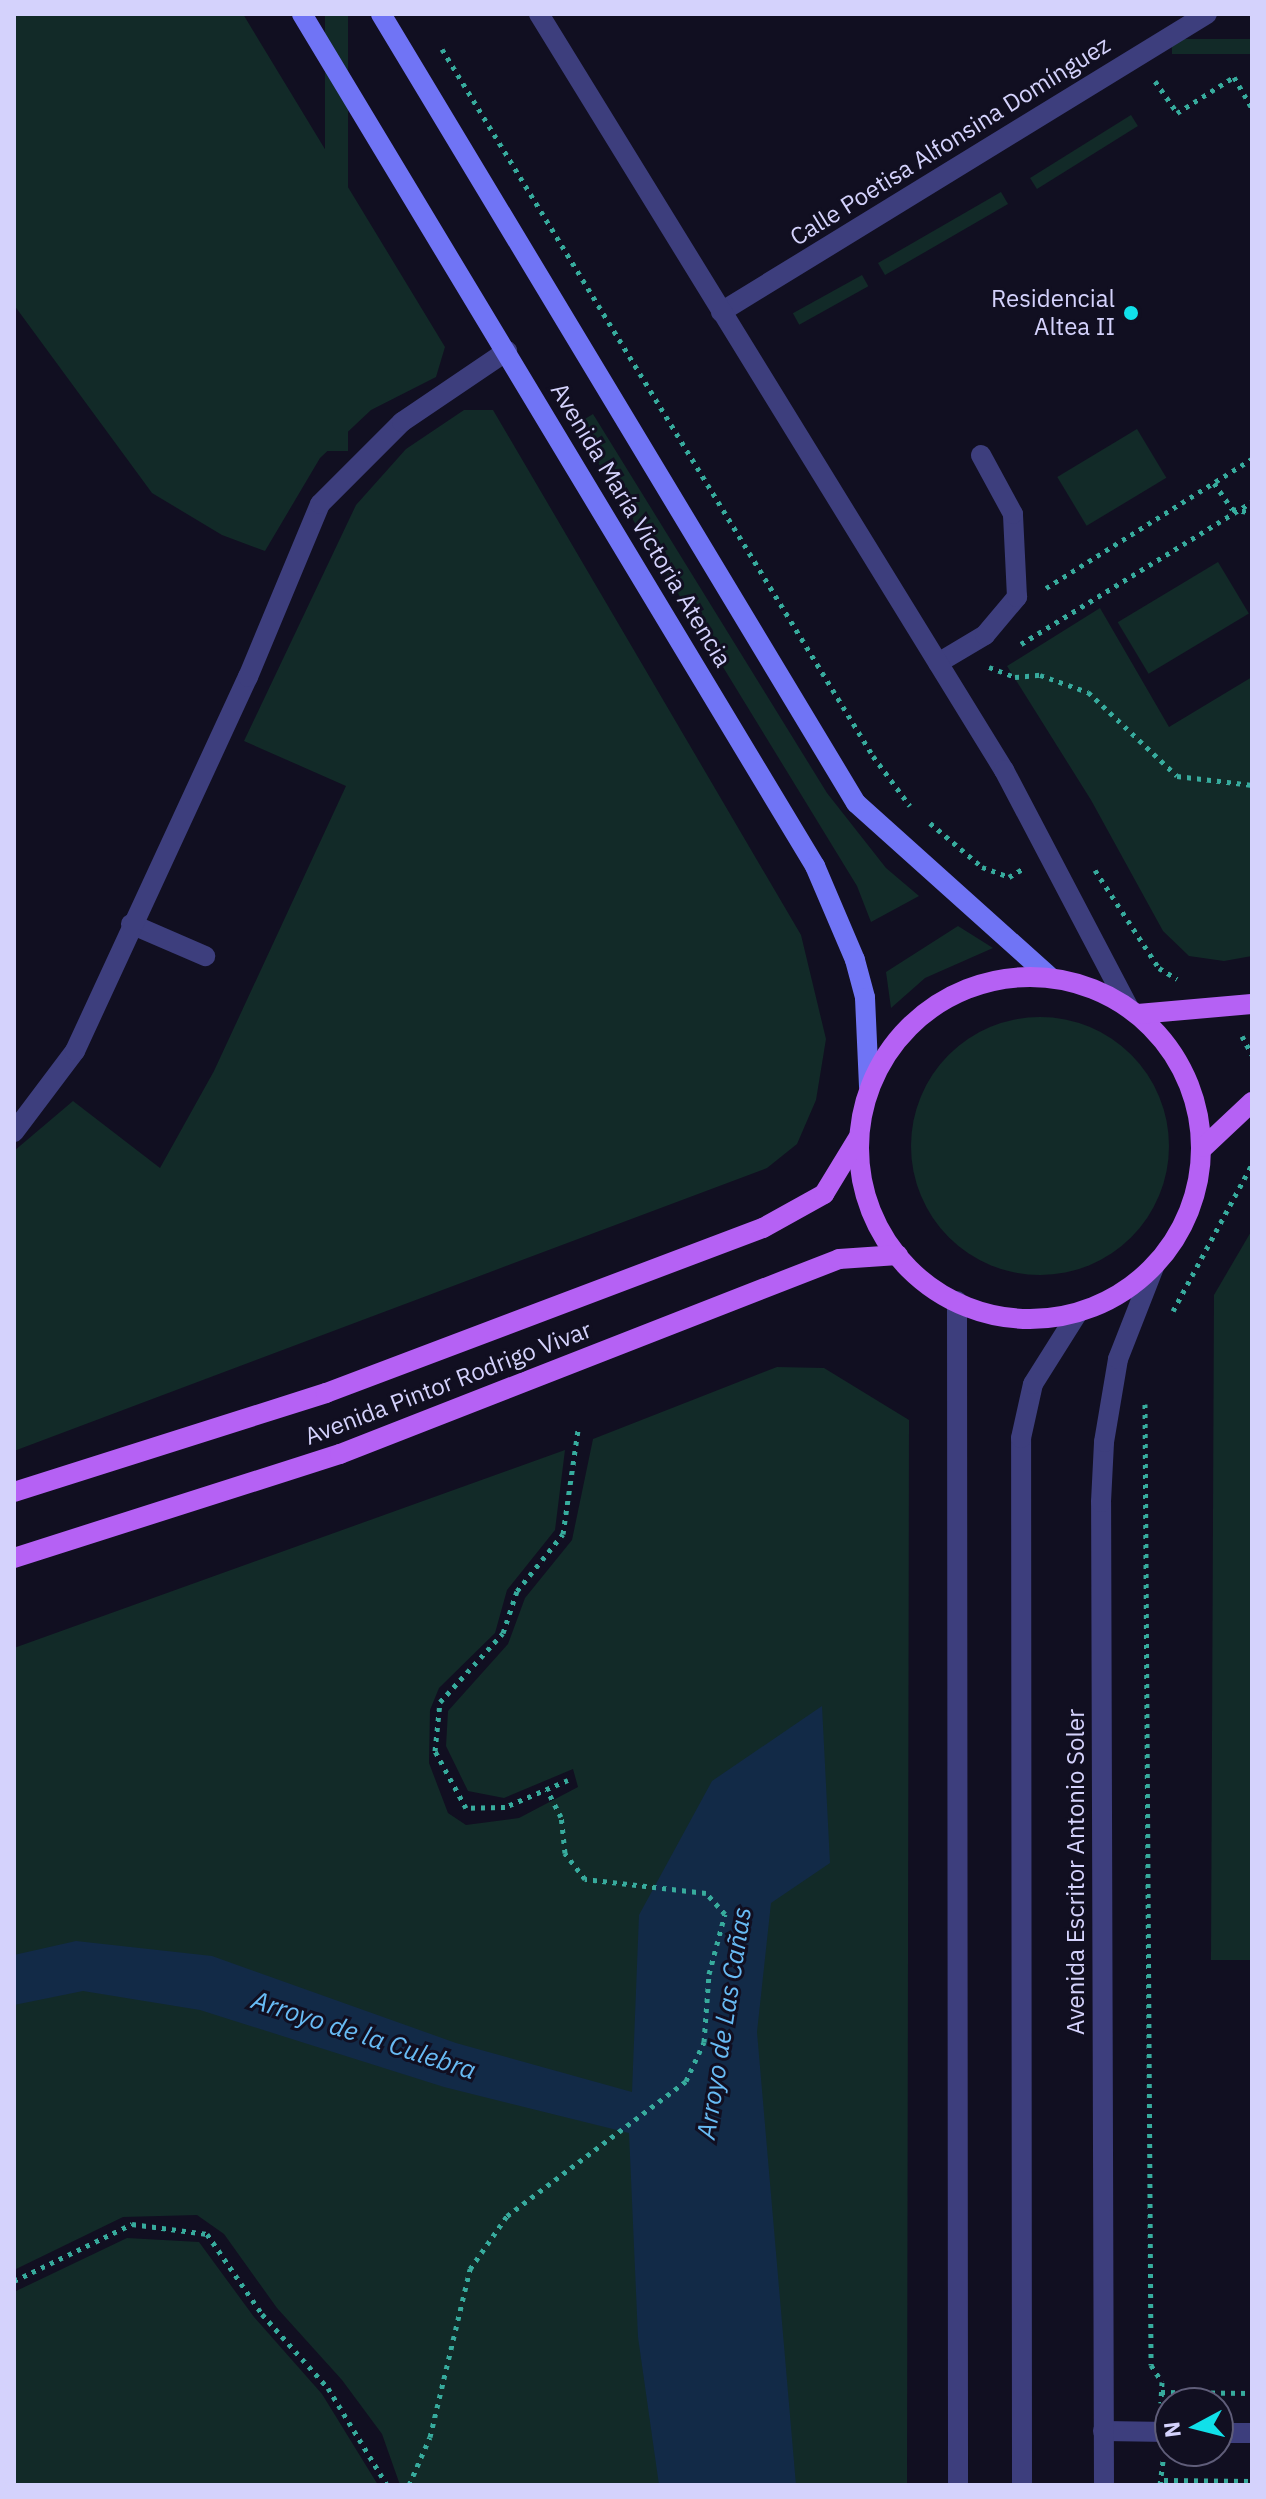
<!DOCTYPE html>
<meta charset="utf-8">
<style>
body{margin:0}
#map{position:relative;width:1266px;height:2499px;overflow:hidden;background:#110f21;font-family:"IBM Plex Sans",sans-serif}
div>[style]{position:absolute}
.green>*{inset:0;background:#122a28;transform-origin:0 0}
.round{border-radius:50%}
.water>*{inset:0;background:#122a47}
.path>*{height:5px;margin-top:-2.5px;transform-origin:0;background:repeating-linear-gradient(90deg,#37ab9d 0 4px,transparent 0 10px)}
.service>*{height:20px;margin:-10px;padding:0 10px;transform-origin:10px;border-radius:10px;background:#3d3e7d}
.pedestrian>*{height:20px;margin:-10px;padding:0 10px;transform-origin:10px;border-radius:10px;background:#3d3e7d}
.minor>*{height:20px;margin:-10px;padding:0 10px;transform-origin:10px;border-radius:10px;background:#3d3e7d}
.tertiary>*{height:20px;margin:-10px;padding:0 10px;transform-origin:10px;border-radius:10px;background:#3d3e7d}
.secondary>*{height:20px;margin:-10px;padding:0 10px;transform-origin:10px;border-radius:10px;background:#7074f5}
.primary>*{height:20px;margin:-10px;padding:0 10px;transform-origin:10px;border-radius:10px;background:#b561f4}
.primary>.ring{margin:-10px;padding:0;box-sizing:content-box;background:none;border:20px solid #b561f4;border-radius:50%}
.dots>*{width:22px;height:22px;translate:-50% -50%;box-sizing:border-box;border:4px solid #110f21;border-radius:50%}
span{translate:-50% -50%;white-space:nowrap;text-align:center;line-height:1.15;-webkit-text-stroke:6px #110f21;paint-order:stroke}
.street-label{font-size:24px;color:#d4d2fc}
.poi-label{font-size:24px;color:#d4d2fc}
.right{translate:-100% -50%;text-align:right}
.water-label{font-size:26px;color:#68bbf4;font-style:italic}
.frame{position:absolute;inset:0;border:16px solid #d4d2fc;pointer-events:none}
.north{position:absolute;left:1154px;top:2387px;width:80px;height:80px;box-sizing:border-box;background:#110f21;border:2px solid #5f5d79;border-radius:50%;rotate:263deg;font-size:22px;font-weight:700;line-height:32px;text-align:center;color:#d4d2fc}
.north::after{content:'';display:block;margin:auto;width:28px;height:36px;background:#11e0e9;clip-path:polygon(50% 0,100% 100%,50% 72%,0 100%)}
</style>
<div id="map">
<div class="green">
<i style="clip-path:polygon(14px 14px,243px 14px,445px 347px,436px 377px,371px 410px,320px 458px,265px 551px,222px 535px,152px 493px,14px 305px)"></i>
<i style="left:325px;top:14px;width:23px;height:437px"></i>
<i style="left:1252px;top:39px;width:15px;height:80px;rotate:90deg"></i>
<i style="left:1131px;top:115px;width:13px;height:119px;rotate:58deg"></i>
<i style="left:1001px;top:192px;width:14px;height:142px;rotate:60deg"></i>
<i style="left:862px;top:275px;width:13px;height:79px;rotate:61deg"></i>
<i style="clip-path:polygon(464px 410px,493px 410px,801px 935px,826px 1039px,816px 1100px,797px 1144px,767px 1168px,14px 1451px,14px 1151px,73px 1101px,160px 1168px,214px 1071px,346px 786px,244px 741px,356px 505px,406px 449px)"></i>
<i style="clip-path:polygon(593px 414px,827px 793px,886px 868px,919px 896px,871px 922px,857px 886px,575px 425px)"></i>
<i style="left:1137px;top:429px;width:57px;height:93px;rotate:59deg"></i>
<i style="left:1218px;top:562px;width:60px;height:117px;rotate:59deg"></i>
<i style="clip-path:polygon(1100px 608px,1169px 727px,1252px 677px,1252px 956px,1224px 961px,1189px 956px,1163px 931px,1091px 800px,1007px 666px)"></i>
<i style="clip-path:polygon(958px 926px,993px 948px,925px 978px,891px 1008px,886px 972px)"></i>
<i class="round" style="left:911px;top:1017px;width:258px;height:258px"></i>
<i style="clip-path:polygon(1252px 1230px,1251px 1960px,1211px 1960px,1214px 1295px)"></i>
<i style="clip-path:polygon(777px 1367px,824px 1368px,909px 1420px,907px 2485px,400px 2485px,382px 2434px,342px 2380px,277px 2308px,224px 2234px,197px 2215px,123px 2217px,14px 2270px,14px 1648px,565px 1450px,555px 1530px,507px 1590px,495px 1633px,439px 1688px,430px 1710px,429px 1763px,448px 1813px,466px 1825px,519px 1818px,578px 1787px,573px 1769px,504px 1798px,468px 1791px,446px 1746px,448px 1711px,508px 1644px,525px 1598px,572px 1540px,593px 1439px)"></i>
<i style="clip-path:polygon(127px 2238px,199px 2242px,254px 2317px,322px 2394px,378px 2485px,14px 2485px,14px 2292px)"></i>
</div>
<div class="water">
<i style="clip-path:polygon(822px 1706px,830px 1863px,771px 1903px,757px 2032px,796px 2485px,659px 2485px,638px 2337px,629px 2133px,444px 2087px,200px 2010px,83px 1991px,14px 2005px,14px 1955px,76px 1941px,212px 1956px,456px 2043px,632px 2092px,639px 1915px,712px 1781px)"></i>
</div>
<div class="path">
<i style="left:442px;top:49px;width:828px;rotate:58.63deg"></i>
<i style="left:873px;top:756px;width:62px;rotate:53.5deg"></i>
<i style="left:1155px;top:81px;width:39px;rotate:55deg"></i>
<i style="left:1177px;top:113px;width:67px;rotate:-32.3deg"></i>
<i style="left:1234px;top:77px;width:36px;rotate:60deg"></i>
<i style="left:1214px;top:483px;width:32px;rotate:55deg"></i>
<i style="left:1232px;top:509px;width:20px;rotate:11deg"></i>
<i style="left:1046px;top:588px;width:243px;rotate:-32.1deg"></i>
<i style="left:1021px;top:644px;width:271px;rotate:-31.6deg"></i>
<i style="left:989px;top:667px;width:28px;rotate:21deg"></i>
<i style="left:1015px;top:677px;width:25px;rotate:-5deg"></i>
<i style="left:1040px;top:675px;width:51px;rotate:19.5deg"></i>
<i style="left:1088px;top:692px;width:122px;rotate:43.3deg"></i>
<i style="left:1177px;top:776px;width:76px;rotate:6.8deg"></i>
<i style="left:930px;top:823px;width:68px;rotate:40.2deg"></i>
<i style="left:982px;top:867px;width:29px;rotate:20deg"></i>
<i style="left:1009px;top:877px;width:17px;rotate:-31deg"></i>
<i style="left:1095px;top:870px;width:117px;rotate:56.9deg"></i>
<i style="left:1159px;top:968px;width:21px;rotate:31deg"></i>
<i style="left:1242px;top:1036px;width:21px;rotate:62deg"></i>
<i style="left:1173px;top:1311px;width:167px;rotate:-61.7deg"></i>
<i style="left:1145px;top:1404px;width:961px;rotate:89.64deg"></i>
<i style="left:1151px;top:2365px;width:20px;rotate:57deg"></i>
<i style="left:1162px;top:2382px;width:21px;rotate:93deg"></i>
<i style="left:568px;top:1780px;width:69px;rotate:156.8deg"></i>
<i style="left:505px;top:1807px;width:39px;rotate:179deg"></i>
<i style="left:466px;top:1808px;width:65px;rotate:-118.5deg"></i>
<i style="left:435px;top:1751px;width:49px;rotate:-84.2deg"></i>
<i style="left:440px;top:1702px;width:93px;rotate:-47.6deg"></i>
<i style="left:503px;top:1633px;width:44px;rotate:-71.6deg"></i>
<i style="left:517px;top:1591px;width:73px;rotate:-51.1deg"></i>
<i style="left:563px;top:1534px;width:105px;rotate:-81.8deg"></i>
<i style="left:14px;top:2281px;width:131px;rotate:-25.8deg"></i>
<i style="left:132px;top:2224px;width:76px;rotate:7.6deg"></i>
<i style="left:207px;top:2234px;width:97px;rotate:55.5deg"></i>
<i style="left:262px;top:2314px;width:99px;rotate:48.3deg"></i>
<i style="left:328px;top:2388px;width:114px;rotate:58.7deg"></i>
<i style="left:1161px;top:2392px;width:91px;rotate:0.6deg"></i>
<i style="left:1164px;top:2480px;width:88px;rotate:0.7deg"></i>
<i style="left:409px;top:2485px;width:52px;rotate:-66.4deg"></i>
<i style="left:430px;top:2437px;width:173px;rotate:-76.6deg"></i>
<i style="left:470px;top:2269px;width:65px;rotate:-55.1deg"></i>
<i style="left:507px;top:2216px;width:224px;rotate:-37deg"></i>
<i style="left:686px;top:2081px;width:43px;rotate:-65.2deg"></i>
<i style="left:704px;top:2042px;width:68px;rotate:-85.8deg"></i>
<i style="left:709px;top:1974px;width:62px;rotate:-75.1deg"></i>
<i style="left:725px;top:1914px;width:28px;rotate:-132deg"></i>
<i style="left:706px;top:1893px;width:122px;rotate:-173.4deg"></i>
<i style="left:585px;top:1879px;width:33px;rotate:-128deg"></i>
<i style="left:565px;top:1853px;width:36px;rotate:-96deg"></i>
<i style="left:561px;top:1817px;width:31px;rotate:-117deg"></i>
<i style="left:1160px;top:2485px;width:24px;rotate:-83deg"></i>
</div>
<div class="service">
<i style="left:938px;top:663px;width:55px;rotate:-30.8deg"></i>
<i style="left:985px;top:635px;width:50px;rotate:-49.9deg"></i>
<i style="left:1017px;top:597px;width:83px;rotate:-92.8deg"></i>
<i style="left:1013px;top:514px;width:67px;rotate:-118.5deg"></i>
<i style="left:131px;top:924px;width:81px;rotate:23.4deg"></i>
</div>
<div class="pedestrian">
<i style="left:721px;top:312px;width:570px;rotate:-31.52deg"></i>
</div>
<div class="minor">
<i style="left:539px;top:14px;width:888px;rotate:58.41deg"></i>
<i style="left:1004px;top:770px;width:267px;rotate:62.3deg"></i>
<i style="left:14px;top:1132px;width:101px;rotate:-53deg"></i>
<i style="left:75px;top:1051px;width:412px;rotate:-65.2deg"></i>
<i style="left:248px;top:677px;width:187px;rotate:-67.4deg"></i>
<i style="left:320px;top:504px;width:116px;rotate:-45deg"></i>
<i style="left:402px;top:422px;width:127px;rotate:-34.1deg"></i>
<i style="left:1103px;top:2431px;width:67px;rotate:0.9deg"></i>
<i style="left:1218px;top:2433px;width:34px"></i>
</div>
<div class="tertiary">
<i style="left:957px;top:1301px;width:1184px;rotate:89.95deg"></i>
<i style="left:1022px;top:2485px;width:1047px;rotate:-90.05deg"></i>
<i style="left:1021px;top:1438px;width:55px;rotate:-77.5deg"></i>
<i style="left:1033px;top:1384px;width:83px;rotate:-57.8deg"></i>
<i style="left:1104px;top:2485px;width:983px;rotate:-90.17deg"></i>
<i style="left:1101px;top:1502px;width:60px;rotate:-87.1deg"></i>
<i style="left:1104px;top:1442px;width:84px;rotate:-80.4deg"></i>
<i style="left:1118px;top:1359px;width:99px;rotate:-68.6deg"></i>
</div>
<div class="secondary">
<i style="left:302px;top:14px;width:995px;rotate:58.95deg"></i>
<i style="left:815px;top:866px;width:102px;rotate:66.9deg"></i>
<i style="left:855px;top:960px;width:39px;rotate:75deg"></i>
<i style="left:865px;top:998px;width:89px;rotate:87.4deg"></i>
<i style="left:381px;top:14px;width:921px;rotate:58.95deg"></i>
<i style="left:856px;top:803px;width:261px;rotate:41.9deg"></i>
</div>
<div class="primary">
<i class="ring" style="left:859px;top:977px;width:322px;height:322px"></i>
<i style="left:1138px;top:1014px;width:114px;rotate:-5deg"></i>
<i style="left:1204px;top:1147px;width:66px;rotate:-43.2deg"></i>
<i style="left:14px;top:1492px;width:327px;rotate:-17.6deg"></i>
<i style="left:326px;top:1393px;width:467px;rotate:-20.7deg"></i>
<i style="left:763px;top:1228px;width:70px;rotate:-29.1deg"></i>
<i style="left:824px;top:1194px;width:66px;rotate:-58.7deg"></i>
<i style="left:14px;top:1558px;width:342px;rotate:-17.7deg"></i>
<i style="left:340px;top:1454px;width:536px;rotate:-21.34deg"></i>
<i style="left:839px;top:1259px;width:59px;rotate:-3.9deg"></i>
</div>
<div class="dots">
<i style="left:1131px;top:313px;background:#11e0e9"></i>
</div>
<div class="street-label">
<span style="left:950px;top:141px;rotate:-32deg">Calle Poetisa Alfonsina Domínguez</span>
<span style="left:641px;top:525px;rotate:59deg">Avenida María Victoria Atencia</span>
<span style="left:448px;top:1383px;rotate:-21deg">Avenida Pintor Rodrigo Vivar</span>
<span style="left:1076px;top:1872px;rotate:-90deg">Avenida Escritor Antonio Soler</span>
</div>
<div class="poi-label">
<span class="right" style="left:1115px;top:313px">Residencial<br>Altea II</span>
</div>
<div class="water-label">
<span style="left:724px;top:2023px;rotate:-81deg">Arroyo de Las Cañas</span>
<span style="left:364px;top:2035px;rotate:18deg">Arroyo de la Culebra</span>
</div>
<div class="frame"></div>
<div class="north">N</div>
</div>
